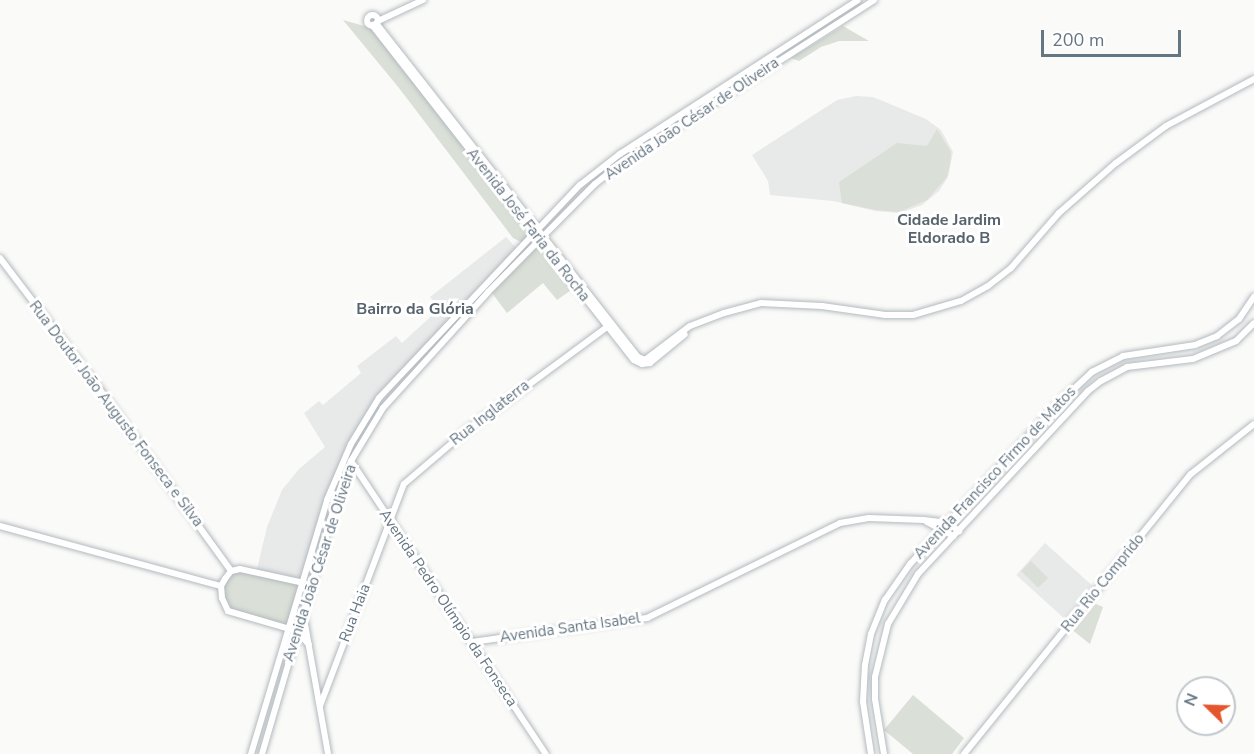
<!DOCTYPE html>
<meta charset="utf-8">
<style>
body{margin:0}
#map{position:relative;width:1254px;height:754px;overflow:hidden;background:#fafaf8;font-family:"Nunito Sans",sans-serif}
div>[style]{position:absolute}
.built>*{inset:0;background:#e8e9e9;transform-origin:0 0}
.green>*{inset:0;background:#dadfd7;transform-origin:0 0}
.roads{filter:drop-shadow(0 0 2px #b3babf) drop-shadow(0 0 2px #b3babf)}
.secondary>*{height:6px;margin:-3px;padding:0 3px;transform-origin:3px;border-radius:3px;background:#fff}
.secondary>.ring{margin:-3px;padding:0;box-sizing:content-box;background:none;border:6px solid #fff;border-radius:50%}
span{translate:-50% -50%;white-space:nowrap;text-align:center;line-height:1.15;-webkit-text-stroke:6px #fff;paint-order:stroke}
.street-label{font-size:15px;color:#657683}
.neighbourhood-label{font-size:16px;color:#57646e;font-weight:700}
.north{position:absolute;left:1176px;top:676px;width:60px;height:60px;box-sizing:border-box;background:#fff;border:2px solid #c1c8cd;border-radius:50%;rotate:293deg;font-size:16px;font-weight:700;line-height:24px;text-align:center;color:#657683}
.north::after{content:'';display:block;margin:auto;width:21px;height:27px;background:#e4572e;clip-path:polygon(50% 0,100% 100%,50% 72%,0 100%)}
.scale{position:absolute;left:1041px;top:30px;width:140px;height:27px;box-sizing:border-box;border:3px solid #657683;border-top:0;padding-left:8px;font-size:18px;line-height:21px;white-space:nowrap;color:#657683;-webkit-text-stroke:4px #fff;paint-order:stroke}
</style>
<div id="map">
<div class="built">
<i style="clip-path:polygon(856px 96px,873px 97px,926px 119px,941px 130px,953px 152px,948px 177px,939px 191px,922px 205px,900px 213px,875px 211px,833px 201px,770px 195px,768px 181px,752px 155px,837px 100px)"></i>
<i style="clip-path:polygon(506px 237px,517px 249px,379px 395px,364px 416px,349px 442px,302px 580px,257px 569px,267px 527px,282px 490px,299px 469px,325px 447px,304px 413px,319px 401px,323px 405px,361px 373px,357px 366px,396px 336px,402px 343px,439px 309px,430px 297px)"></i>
<i style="left:1045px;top:543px;width:69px;height:43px;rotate:42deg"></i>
</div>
<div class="green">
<i style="clip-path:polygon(343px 20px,371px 28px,532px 232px,523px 243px,513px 238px,399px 88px)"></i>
<i style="clip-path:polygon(843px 26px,869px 41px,839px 41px,821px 47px,799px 61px,791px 58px)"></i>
<i style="clip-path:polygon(937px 129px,951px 152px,950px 164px,947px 177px,927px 200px,899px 212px,876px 210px,842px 203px,839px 182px,897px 143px,927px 146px)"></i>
<i style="clip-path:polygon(538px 246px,543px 247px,574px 288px,557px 300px,543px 283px,507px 313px,492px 293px)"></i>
<i style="left:1031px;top:561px;width:24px;height:14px;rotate:45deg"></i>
<i style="clip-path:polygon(234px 571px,299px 583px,287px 625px,229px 610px,223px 598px,222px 587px)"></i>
<i style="clip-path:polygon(1091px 602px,1103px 607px,1090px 644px,1071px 629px)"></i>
<i style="clip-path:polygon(913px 695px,964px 738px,952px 754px,913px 754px,884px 730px)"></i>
</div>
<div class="roads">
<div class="secondary">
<i class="ring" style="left:366.5px;top:14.5px;width:5px;height:5px"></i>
<i style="left:378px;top:21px;width:50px;rotate:-25deg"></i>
<i style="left:376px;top:23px;width:424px;rotate:51.9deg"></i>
<i style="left:638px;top:357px;width:8px;rotate:23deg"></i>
<i style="left:645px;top:360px;width:56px;rotate:-37.1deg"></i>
<i style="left:690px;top:326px;width:36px;rotate:-21deg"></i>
<i style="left:724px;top:313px;width:38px;rotate:-15deg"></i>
<i style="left:761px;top:303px;width:61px;rotate:2.8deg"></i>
<i style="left:822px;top:306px;width:64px;rotate:8.1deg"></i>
<i style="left:885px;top:315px;width:28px"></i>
<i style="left:913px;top:315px;width:50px;rotate:-16.3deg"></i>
<i style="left:961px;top:301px;width:31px;rotate:-29deg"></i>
<i style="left:988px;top:286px;width:29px;rotate:-38deg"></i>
<i style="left:1011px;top:268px;width:73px;rotate:-48.9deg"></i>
<i style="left:1059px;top:213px;width:76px;rotate:-41.3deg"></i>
<i style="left:1116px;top:163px;width:62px;rotate:-36.5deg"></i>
<i style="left:1166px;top:126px;width:100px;rotate:-28.1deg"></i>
<i style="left:372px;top:25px;width:425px;rotate:52deg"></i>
<i style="left:634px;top:360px;width:9px;rotate:27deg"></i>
<i style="left:642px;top:364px;width:8px;rotate:-7deg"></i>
<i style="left:650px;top:363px;width:45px;rotate:-39.6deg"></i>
<i style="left:0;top:258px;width:162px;rotate:52.8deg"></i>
<i style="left:98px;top:387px;width:227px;rotate:54.1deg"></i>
<i style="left:351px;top:461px;width:352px;rotate:56.4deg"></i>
<i style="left:927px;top:522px;width:30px;rotate:28deg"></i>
<i style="left:0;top:526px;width:229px;rotate:15.2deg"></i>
<i style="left:304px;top:583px;width:66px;rotate:-167.7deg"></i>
<i style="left:240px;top:569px;width:9px;rotate:167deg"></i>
<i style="left:231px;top:571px;width:10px;rotate:127deg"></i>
<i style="left:225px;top:579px;width:8px;rotate:120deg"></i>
<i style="left:221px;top:586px;width:12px;rotate:85deg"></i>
<i style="left:222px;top:598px;width:14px;rotate:65deg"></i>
<i style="left:228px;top:611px;width:72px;rotate:16.2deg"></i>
<i style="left:297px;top:631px;width:18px;rotate:49deg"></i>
<i style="left:303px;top:613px;width:143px;rotate:79.9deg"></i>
<i style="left:471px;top:642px;width:178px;rotate:-7.8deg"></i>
<i style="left:647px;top:618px;width:215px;rotate:-26.2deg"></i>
<i style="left:840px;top:523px;width:29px;rotate:-10deg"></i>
<i style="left:869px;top:518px;width:55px;rotate:2.1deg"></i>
<i style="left:924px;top:520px;width:24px;rotate:7deg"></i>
<i style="left:948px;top:523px;width:14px;rotate:36deg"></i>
<i style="left:320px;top:706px;width:237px;rotate:-69.3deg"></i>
<i style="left:404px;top:484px;width:82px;rotate:-40.5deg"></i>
<i style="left:466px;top:431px;width:179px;rotate:-36.4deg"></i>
<i style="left:251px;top:754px;width:265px;rotate:-73.3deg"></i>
<i style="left:327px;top:500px;width:61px;rotate:-66.8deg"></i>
<i style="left:351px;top:444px;width:54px;rotate:-58.7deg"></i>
<i style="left:379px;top:398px;width:293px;rotate:-46.7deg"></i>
<i style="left:580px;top:185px;width:51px;rotate:-37.8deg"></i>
<i style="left:620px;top:154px;width:283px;rotate:-32.9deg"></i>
<i style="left:262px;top:754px;width:260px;rotate:-73.7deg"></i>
<i style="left:335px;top:504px;width:46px;rotate:-69.6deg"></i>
<i style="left:351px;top:461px;width:62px;rotate:-58.9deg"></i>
<i style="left:383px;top:408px;width:156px;rotate:-47.8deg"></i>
<i style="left:488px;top:292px;width:152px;rotate:-45.3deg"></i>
<i style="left:595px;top:184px;width:38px;rotate:-39deg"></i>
<i style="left:625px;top:160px;width:296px;rotate:-32.7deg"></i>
<i style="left:871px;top:754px;width:53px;rotate:-98.7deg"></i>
<i style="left:863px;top:702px;width:37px;rotate:-87deg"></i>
<i style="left:865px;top:665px;width:32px;rotate:-79deg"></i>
<i style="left:871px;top:634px;width:37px;rotate:-68deg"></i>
<i style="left:885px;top:600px;width:44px;rotate:-55.2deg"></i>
<i style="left:910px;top:564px;width:218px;rotate:-47.2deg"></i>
<i style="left:1058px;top:404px;width:47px;rotate:-43.3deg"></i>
<i style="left:1092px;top:372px;width:35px;rotate:-27deg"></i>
<i style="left:1123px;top:356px;width:73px;rotate:-8.7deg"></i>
<i style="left:1195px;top:345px;width:24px;rotate:-22deg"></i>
<i style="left:1217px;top:336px;width:28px;rotate:-38deg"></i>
<i style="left:1239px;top:319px;width:27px;rotate:-56deg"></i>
<i style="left:884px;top:754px;width:56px;rotate:-99.3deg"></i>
<i style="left:875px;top:699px;width:22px;rotate:-90deg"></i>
<i style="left:875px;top:677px;width:55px;rotate:-76.2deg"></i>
<i style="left:888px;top:624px;width:58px;rotate:-59deg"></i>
<i style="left:918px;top:574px;width:250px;rotate:-47.1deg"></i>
<i style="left:1088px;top:391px;width:16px;rotate:-38deg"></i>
<i style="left:1101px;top:381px;width:30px;rotate:-28deg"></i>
<i style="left:1127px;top:367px;width:66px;rotate:-6.9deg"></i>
<i style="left:1193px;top:359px;width:47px;rotate:-22.7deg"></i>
<i style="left:1236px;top:341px;width:25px;rotate:-45deg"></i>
<i style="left:964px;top:754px;width:360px;rotate:-51deg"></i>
<i style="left:1191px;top:474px;width:80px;rotate:-38.4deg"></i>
</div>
</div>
<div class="street-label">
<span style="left:692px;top:119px;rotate:-34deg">Avenida João César de Oliveira</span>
<span style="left:528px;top:225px;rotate:52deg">Avenida José Faria da Rocha</span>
<span style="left:490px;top:413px;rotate:-38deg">Rua Inglaterra</span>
<span style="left:116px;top:414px;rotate:53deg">Rua Doutor João Augusto Fonseca e Silva</span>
<span style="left:995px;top:473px;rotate:-47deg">Avenida Francisco Firmo de Matos</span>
<span style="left:320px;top:563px;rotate:-72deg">Avenida João César de Oliveira</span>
<span style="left:1103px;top:583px;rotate:-51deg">Rua Rio Comprido</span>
<span style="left:448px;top:608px;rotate:56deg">Avenida Pedro Olímpio da Fonseca</span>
<span style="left:355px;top:613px;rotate:-69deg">Rua Haia</span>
<span style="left:570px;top:628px;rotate:-8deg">Avenida Santa Isabel</span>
</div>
<div class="neighbourhood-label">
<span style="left:949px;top:229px">Cidade Jardim<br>Eldorado B</span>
<span style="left:415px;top:309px">Bairro da Glória</span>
</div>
<div class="north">N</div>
<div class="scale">200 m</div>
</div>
